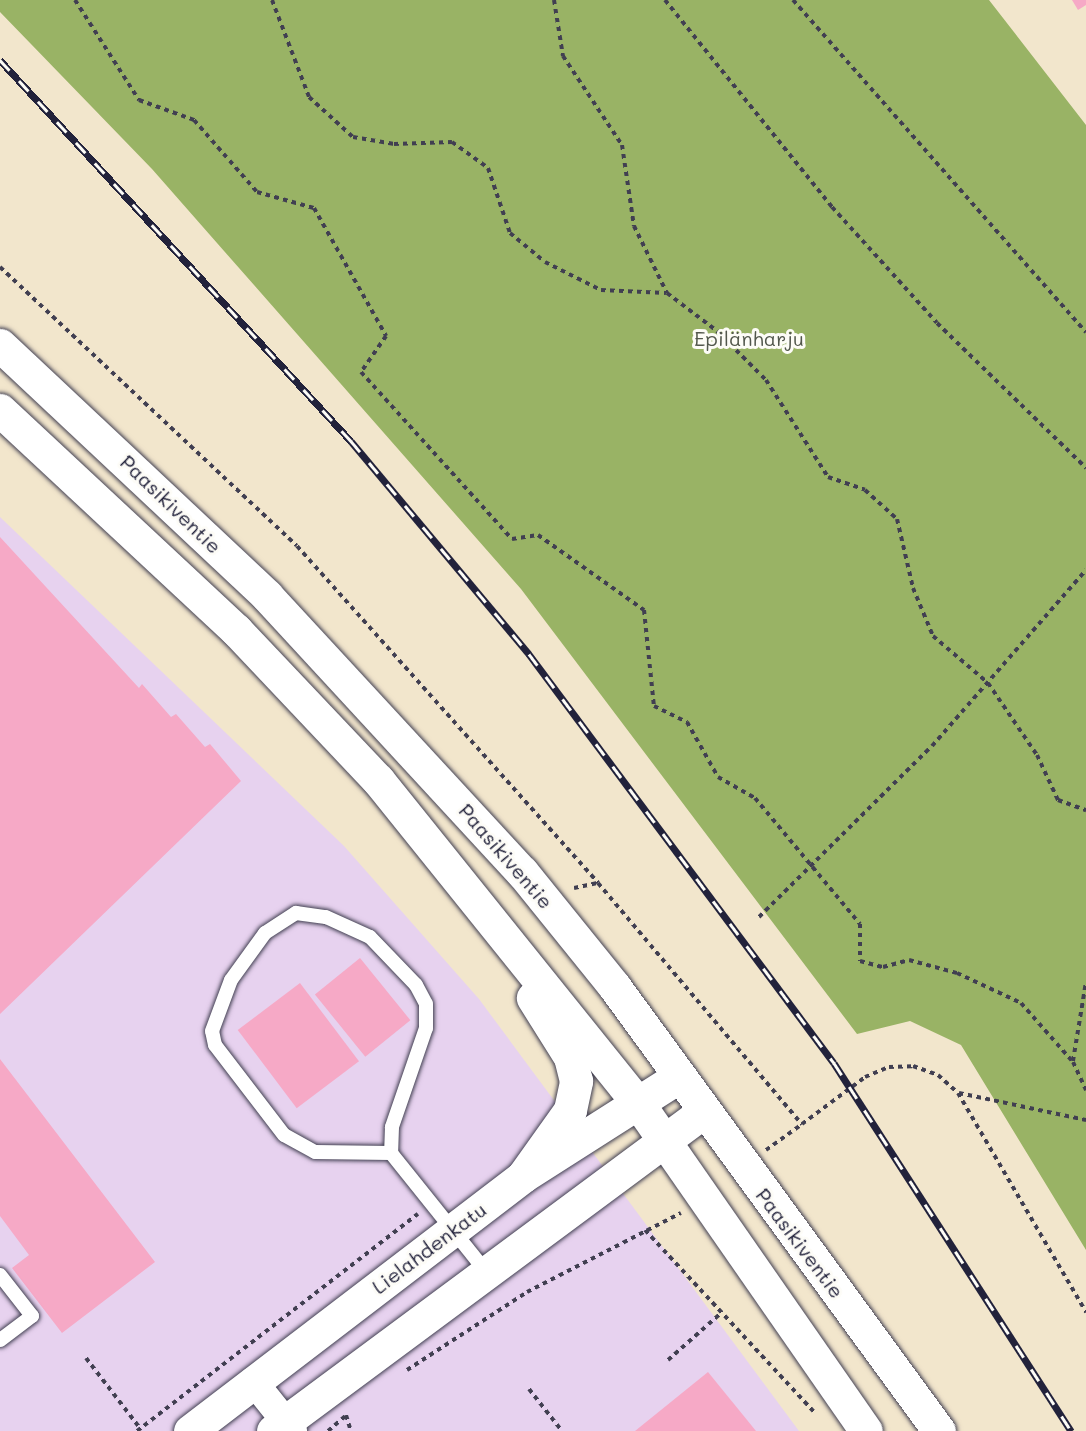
<!DOCTYPE html>
<meta charset="utf-8">
<style>
body{margin:0}
#map{position:relative;width:1086px;height:1431px;overflow:hidden;background:#f2e6cc;font-family:Mali,sans-serif}
div>[style]{position:absolute}
[style*='--x']{left:calc(var(--x)*1px);top:calc(var(--y)*1px);width:calc(var(--w)*1px);rotate:calc(var(--a)*1deg)}
.built>*{inset:0;background:#e7d2ef}
.forest>*{inset:0;background:#99b365}
.building>*{inset:0;background:#f6a9c6;transform-origin:0 0}
.path>*{height:4px;margin-top:-2px;transform-origin:0;background:repeating-linear-gradient(90deg,#413f51 0 4.5px,transparent 0 9px)}
.roads{filter:drop-shadow(0 0 2px #413f51) drop-shadow(0 0 2px #413f51)}
.service>*{height:14px;margin:-7px;padding:0 7px;transform-origin:7px;border-radius:7px;background:#fff}
.minor>*{height:28px;margin:-14px;padding:0 14px;transform-origin:14px;border-radius:14px;background:#fff}
.primary>*{height:33px;margin:-16.5px;padding:0 16.5px;transform-origin:16.5px;border-radius:16.5px;background:#fff}
.trunk>*{height:33px;margin:-16.5px;padding:0 16.5px;transform-origin:16.5px;border-radius:16.5px;background:#fff}
.rail>*{height:7px;margin-top:-3.5px;transform-origin:0;background:repeating-linear-gradient(90deg,#fdfcf7 0 14px,#22223b 0 28px);box-sizing:border-box;border-block:2px solid #22223b}
span{translate:-50% -50%;white-space:nowrap;text-align:center;line-height:1.15;-webkit-text-stroke:6px #fdfcf7;paint-order:stroke}
.park-label{font-size:20px;color:#52574c}
.street-label{font-size:20px;color:#22223b}
</style>
<div id="map">
<div class="built">
<i style="clip-path:polygon(0 517px,344px 846px,479px 999px,799px 1431px,0 1431px)"></i>
</div>
<div class="forest">
<i style="clip-path:polygon(0 0,989px 0,1086px 125px,1086px 1250px,961px 1045px,910px 1021px,857px 1034px,521px 589px,152px 169px,0 12px)"></i>
</div>
<div class="building">
<i style="clip-path:polygon(1072px 0,1086px 0,1086px 5px,1078px 10px)"></i>
<i style="clip-path:polygon(0 537px,139px 688px,142px 684px,171px 717px,176px 714px,205px 747px,210px 744px,241px 781px,0 1014px)"></i>
<i style="left:360px;top:958px;width:80px;height:58px;rotate:51deg"></i>
<i style="left:300px;top:983px;width:98px;height:78px;rotate:53deg"></i>
<i style="clip-path:polygon(0 1059px,155px 1262px,62px 1333px,12px 1268px,29px 1255px,0 1216px)"></i>
<i style="clip-path:polygon(708px 1372px,756px 1431px,635px 1431px)"></i>
</div>
<div class="path">
<i style="--x:75;--y:0;--w:119;--a:57.4"></i>
<i style="--x:139;--y:100;--w:59;--a:20"></i>
<i style="--x:194;--y:120;--w:96;--a:48.8"></i>
<i style="--x:257;--y:192;--w:59;--a:15.7"></i>
<i style="--x:314;--y:208;--w:147;--a:60.6"></i>
<i style="--x:386;--y:336;--w:44;--a:124.8"></i>
<i style="--x:361;--y:372;--w:225;--a:47.9"></i>
<i style="--x:512;--y:539;--w:26;--a:-9"></i>
<i style="--x:538;--y:535;--w:130;--a:35.3"></i>
<i style="--x:644;--y:610;--w:97;--a:84.1"></i>
<i style="--x:654;--y:706;--w:37;--a:26"></i>
<i style="--x:687;--y:722;--w:63;--a:60.6"></i>
<i style="--x:718;--y:777;--w:43;--a:29.6"></i>
<i style="--x:755;--y:798;--w:164;--a:50.2"></i>
<i style="--x:860;--y:924;--w:37;--a:90"></i>
<i style="--x:860;--y:961;--w:24;--a:15"></i>
<i style="--x:883;--y:967;--w:27;--a:-15"></i>
<i style="--x:909;--y:960;--w:50;--a:15.2"></i>
<i style="--x:957;--y:973;--w:71;--a:25.1"></i>
<i style="--x:1021;--y:1003;--w:79;--a:48.6"></i>
<i style="--x:1073;--y:1062;--w:31;--a:65"></i>
<i style="--x:272;--y:0;--w:104;--a:69.1"></i>
<i style="--x:309;--y:97;--w:59;--a:42.3"></i>
<i style="--x:353;--y:137;--w:42;--a:9.7"></i>
<i style="--x:394;--y:144;--w:58;--a:-2"></i>
<i style="--x:452;--y:142;--w:44;--a:35.8"></i>
<i style="--x:488;--y:168;--w:69;--a:71.3"></i>
<i style="--x:510;--y:233;--w:45;--a:39.6"></i>
<i style="--x:545;--y:262;--w:63;--a:26.6"></i>
<i style="--x:601;--y:290;--w:65;--a:2.6"></i>
<i style="--x:554;--y:0;--w:57;--a:80.9"></i>
<i style="--x:563;--y:56;--w:107;--a:56.5"></i>
<i style="--x:622;--y:145;--w:82;--a:81.6"></i>
<i style="--x:634;--y:226;--w:75;--a:63.8"></i>
<i style="--x:667;--y:293;--w:63;--a:37.2"></i>
<i style="--x:717;--y:331;--w:69;--a:45"></i>
<i style="--x:766;--y:380;--w:115;--a:57.4"></i>
<i style="--x:828;--y:477;--w:39;--a:19"></i>
<i style="--x:865;--y:490;--w:43;--a:42.2"></i>
<i style="--x:897;--y:519;--w:71;--a:76.9"></i>
<i style="--x:913;--y:588;--w:52;--a:67.4"></i>
<i style="--x:933;--y:636;--w:72;--a:40.5"></i>
<i style="--x:988;--y:683;--w:87;--a:55.8"></i>
<i style="--x:1037;--y:755;--w:50;--a:65"></i>
<i style="--x:1058;--y:800;--w:30;--a:20"></i>
<i style="--x:665;--y:0;--w:266;--a:51.1"></i>
<i style="--x:832;--y:207;--w:156;--a:47.8"></i>
<i style="--x:937;--y:323;--w:208;--a:44.2"></i>
<i style="--x:793;--y:0;--w:443;--a:48.6"></i>
<i style="--x:0;--y:267;--w:407;--a:43.2"></i>
<i style="--x:297;--y:546;--w:452;--a:48.2"></i>
<i style="--x:598;--y:883;--w:316;--a:49.8"></i>
<i style="--x:802;--y:1124;--w:79;--a:-36.7"></i>
<i style="--x:865;--y:1077;--w:26;--a:-23"></i>
<i style="--x:889;--y:1067;--w:24;--a:-2"></i>
<i style="--x:913;--y:1066;--w:27;--a:20"></i>
<i style="--x:938;--y:1075;--w:27;--a:42"></i>
<i style="--x:958;--y:1093;--w:254;--a:59.7"></i>
<i style="--x:574;--y:888;--w:25;--a:-12"></i>
<i style="--x:759;--y:917;--w:243;--a:-44.7"></i>
<i style="--x:932;--y:746;--w:234;--a:-48.8"></i>
<i style="--x:1073;--y:1061;--w:80;--a:-80.7"></i>
<i style="--x:959;--y:1093;--w:130;--a:12"></i>
<i style="--x:766;--y:1150;--w:44;--a:-35.8"></i>
<i style="--x:645;--y:1230;--w:250;--a:47.1"></i>
<i style="--x:86;--y:1358;--w:88;--a:52.4"></i>
<i style="--x:668;--y:1360;--w:69;--a:-41.5"></i>
<i style="--x:407;--y:1370;--w:143;--a:-33"></i>
<i style="--x:527;--y:1292;--w:173;--a:-27.2"></i>
<i style="--x:529;--y:1389;--w:53;--a:51.8"></i>
<i style="--x:346;--y:1415;--w:17;--a:73"></i>
<i style="--x:137;--y:1431;--w:355;--a:-37.7"></i>
<i style="--x:328;--y:1431;--w:23;--a:-41"></i>
</div>
<div class="roads">
<div class="service">
<i style="--x:391;--y:1153;--w:76;--a:-179.2"></i>
<i style="--x:315;--y:1152;--w:35;--a:-151"></i>
<i style="--x:284;--y:1135;--w:113;--a:-127.5"></i>
<i style="--x:215;--y:1045;--w:14;--a:-102"></i>
<i style="--x:212;--y:1031;--w:54;--a:-69.6"></i>
<i style="--x:231;--y:980;--w:58;--a:-54.1"></i>
<i style="--x:265;--y:933;--w:37;--a:-33"></i>
<i style="--x:296;--y:913;--w:30;--a:8"></i>
<i style="--x:326;--y:917;--w:48;--a:24.4"></i>
<i style="--x:370;--y:937;--w:66;--a:46.2"></i>
<i style="--x:416;--y:985;--w:21;--a:62"></i>
<i style="--x:426;--y:1004;--w:24;--a:90"></i>
<i style="--x:426;--y:1028;--w:105;--a:109"></i>
<i style="--x:392;--y:1127;--w:26;--a:92"></i>
<i style="--x:391;--y:1153;--w:154;--a:51.3"></i>
<i style="--x:0;--y:1275;--w:52;--a:52"></i>
<i style="--x:32;--y:1316;--w:40;--a:143"></i>
</div>
<div class="minor">
<i style="--x:253;--y:1381;--w:64;--a:51.3"></i>
</div>
<div class="primary">
<i style="--x:190;--y:1431;--w:419;--a:-37.4"></i>
<i style="--x:523;--y:1176;--w:183;--a:-32.5"></i>
<i style="--x:273;--y:1431;--w:535;--a:-36.57"></i>
</div>
<div class="trunk">
<i style="--x:0;--y:345;--w:366;--a:43.2"></i>
<i style="--x:267;--y:596;--w:376;--a:47.3"></i>
<i style="--x:522;--y:872;--w:146;--a:51.1"></i>
<i style="--x:614;--y:986;--w:551;--a:53.86"></i>
<i style="--x:0;--y:410;--w:323;--a:43"></i>
<i style="--x:236;--y:630;--w:207;--a:46.6"></i>
<i style="--x:378;--y:780;--w:415;--a:51.2"></i>
<i style="--x:638;--y:1103;--w:399;--a:55.2"></i>
<i style="--x:523;--y:1176;--w:81;--a:-54.5"></i>
<i style="--x:570;--y:1110;--w:30;--a:-78"></i>
<i style="--x:576;--y:1081;--w:25;--a:-104"></i>
<i style="--x:570;--y:1057;--w:70;--a:-122.1"></i>
</div>
</div>
<div class="rail">
<i style="--x:0;--y:60;--w:518;--a:47.35"></i>
<i style="--x:351;--y:441;--w:278;--a:50.1"></i>
<i style="--x:529;--y:654;--w:510;--a:53.29"></i>
<i style="--x:834;--y:1063;--w:438;--a:57.2"></i>
</div>
<div class="park-label">
<span style="left:749px;top:338px">Epilänharju</span>
</div>
<div class="street-label">
<span style="left:171px;top:504px;rotate:44deg">Paasikiventie</span>
<span style="left:506px;top:856px;rotate:49deg">Paasikiventie</span>
<span style="left:800px;top:1243px;rotate:53deg">Paasikiventie</span>
<span style="left:429px;top:1248px;rotate:-37deg">Lielahdenkatu</span>
</div>
</div>
